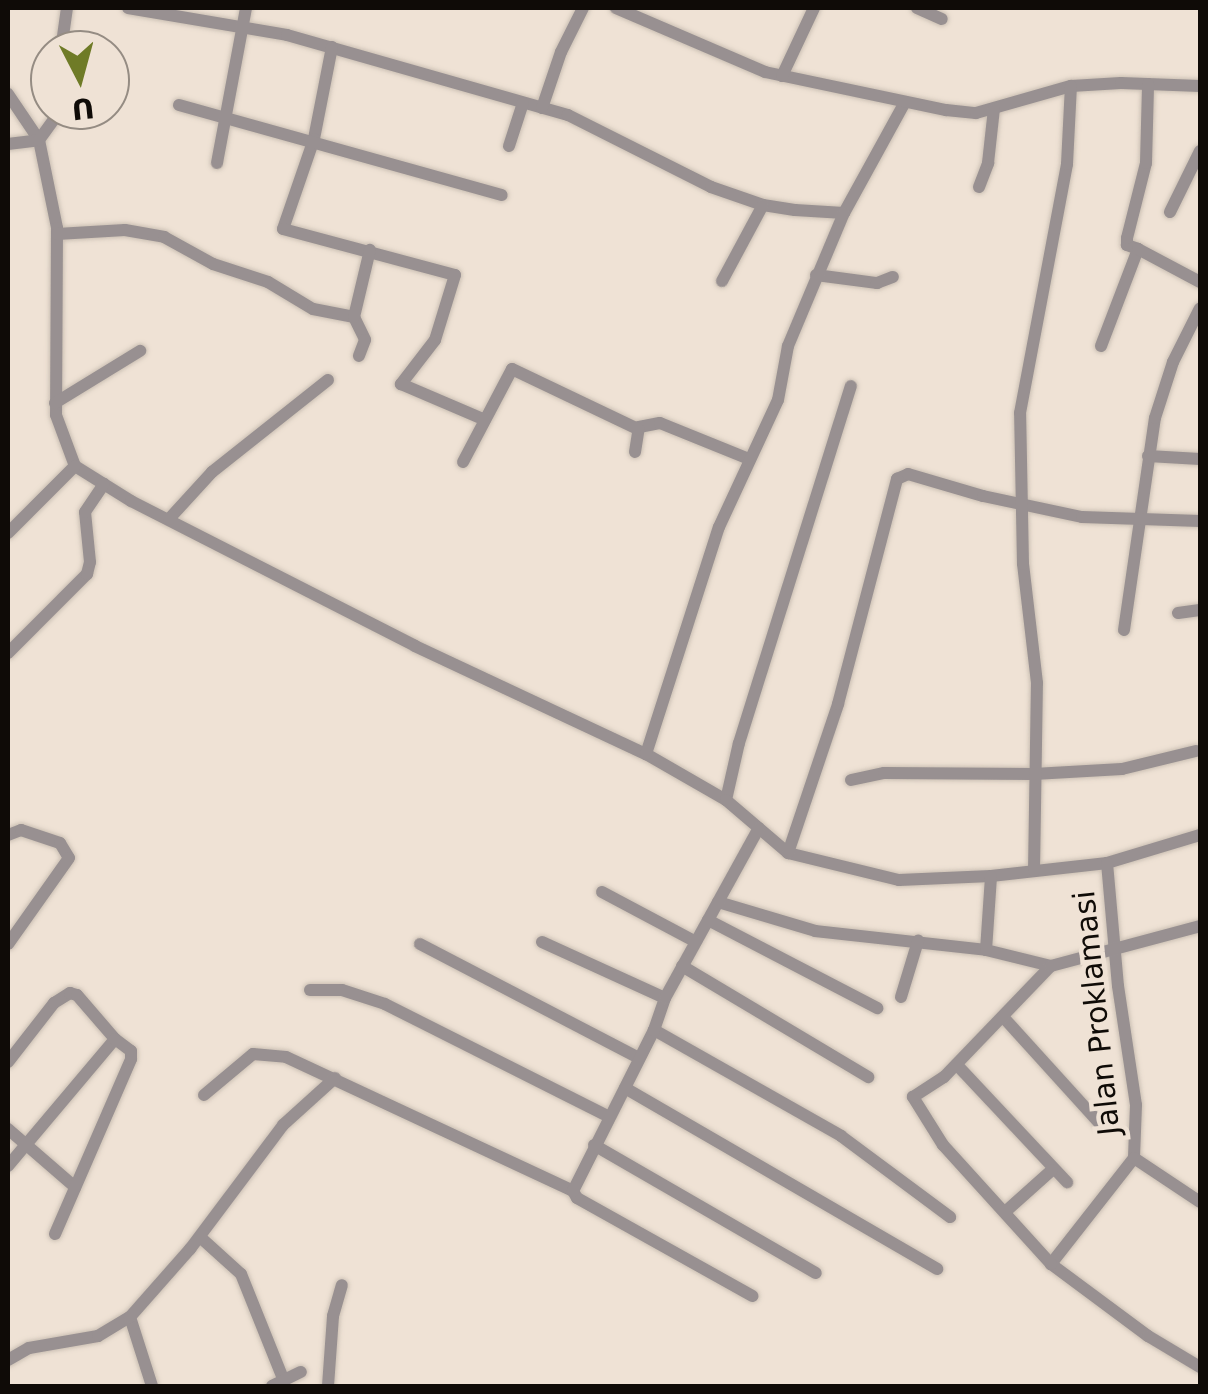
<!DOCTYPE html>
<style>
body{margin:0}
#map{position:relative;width:1208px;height:1394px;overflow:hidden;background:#efe2d5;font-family:"DejaVu Sans",sans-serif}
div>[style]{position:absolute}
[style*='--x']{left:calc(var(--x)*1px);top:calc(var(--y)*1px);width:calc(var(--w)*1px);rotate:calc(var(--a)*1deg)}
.roads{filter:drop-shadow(0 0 2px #cbc0b4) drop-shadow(0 0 2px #cbc0b4)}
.street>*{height:12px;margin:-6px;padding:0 6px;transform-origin:6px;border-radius:6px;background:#989091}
span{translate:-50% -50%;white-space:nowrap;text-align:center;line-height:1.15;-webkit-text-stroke:9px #efe2d5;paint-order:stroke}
.street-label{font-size:30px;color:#0f0b07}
.frame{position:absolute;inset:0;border:10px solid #0f0b07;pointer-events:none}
.north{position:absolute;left:30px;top:30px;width:100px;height:100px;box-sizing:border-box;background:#efe2d5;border:2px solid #958c83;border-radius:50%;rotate:174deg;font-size:28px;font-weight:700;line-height:40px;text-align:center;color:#0f0b07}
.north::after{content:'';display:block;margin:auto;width:35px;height:45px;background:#6f7b27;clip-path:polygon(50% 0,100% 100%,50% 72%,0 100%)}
</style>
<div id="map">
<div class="roads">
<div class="street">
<i style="--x:128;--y:8;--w:161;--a:9.6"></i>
<i style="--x:287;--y:35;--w:292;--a:15.9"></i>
<i style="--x:568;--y:115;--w:160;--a:26.7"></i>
<i style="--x:711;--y:187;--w:55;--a:19.1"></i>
<i style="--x:763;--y:205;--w:32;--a:9"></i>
<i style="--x:795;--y:210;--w:49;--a:3.5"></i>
<i style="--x:844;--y:213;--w:124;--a:-61.2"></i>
<i style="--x:616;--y:8;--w:162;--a:23.2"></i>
<i style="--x:765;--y:72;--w:185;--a:11.9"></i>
<i style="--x:946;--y:110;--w:30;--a:6"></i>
<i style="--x:976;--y:113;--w:99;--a:-15.9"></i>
<i style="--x:1071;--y:86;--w:50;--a:-3.4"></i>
<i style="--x:1121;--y:83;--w:79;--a:2.2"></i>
<i style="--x:917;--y:8;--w:27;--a:24"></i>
<i style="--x:332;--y:47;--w:94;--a:101.1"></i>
<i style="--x:314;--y:139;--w:95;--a:109"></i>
<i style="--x:283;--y:229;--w:178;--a:15"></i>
<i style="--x:455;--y:275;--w:68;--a:107.1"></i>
<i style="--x:435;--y:340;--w:56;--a:127.7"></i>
<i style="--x:401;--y:384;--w:91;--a:23.2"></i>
<i style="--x:61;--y:50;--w:42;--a:-81.9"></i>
<i style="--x:782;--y:76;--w:75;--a:-64.8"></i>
<i style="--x:8;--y:94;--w:55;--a:56"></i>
<i style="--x:39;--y:140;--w:90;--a:78.4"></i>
<i style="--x:57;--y:228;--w:187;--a:90.3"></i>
<i style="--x:56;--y:415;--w:54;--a:69.6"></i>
<i style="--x:75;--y:466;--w:66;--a:32"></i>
<i style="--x:131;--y:501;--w:319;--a:27"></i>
<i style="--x:415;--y:646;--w:255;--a:25.1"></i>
<i style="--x:646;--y:754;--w:92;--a:29.9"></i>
<i style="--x:726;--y:800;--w:58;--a:-77.2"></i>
<i style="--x:739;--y:743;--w:374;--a:-72.6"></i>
<i style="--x:179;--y:105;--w:335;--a:15.6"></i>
<i style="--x:542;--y:108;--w:59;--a:-71.3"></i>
<i style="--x:561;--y:52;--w:49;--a:-63.4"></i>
<i style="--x:8;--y:144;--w:31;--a:-7"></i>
<i style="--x:39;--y:140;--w:37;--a:-54"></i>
<i style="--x:509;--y:146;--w:45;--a:-72"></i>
<i style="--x:217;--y:163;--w:158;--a:-79.4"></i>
<i style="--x:979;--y:187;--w:26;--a:-69"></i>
<i style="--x:988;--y:163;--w:54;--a:-83.7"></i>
<i style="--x:1170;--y:212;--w:68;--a:-63.8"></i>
<i style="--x:57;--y:234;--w:68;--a:-3.4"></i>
<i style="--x:125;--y:230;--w:40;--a:10"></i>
<i style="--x:164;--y:237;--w:56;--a:28.9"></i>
<i style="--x:213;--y:264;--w:58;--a:18.1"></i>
<i style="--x:268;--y:282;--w:52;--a:31"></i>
<i style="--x:313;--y:309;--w:42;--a:11"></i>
<i style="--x:354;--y:317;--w:25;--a:64"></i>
<i style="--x:365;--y:340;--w:17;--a:111"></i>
<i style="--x:1138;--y:249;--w:12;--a:-160"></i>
<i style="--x:1127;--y:245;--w:7;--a:-90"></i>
<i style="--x:1127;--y:238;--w:77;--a:-75.8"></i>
<i style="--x:1146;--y:163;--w:79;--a:-88.5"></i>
<i style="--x:816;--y:275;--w:62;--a:7.5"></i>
<i style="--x:877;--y:283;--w:17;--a:-21"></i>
<i style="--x:722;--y:281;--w:86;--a:-61.7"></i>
<i style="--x:354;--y:317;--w:69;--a:-76.6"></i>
<i style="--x:1101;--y:346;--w:104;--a:-69.1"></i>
<i style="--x:1138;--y:249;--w:70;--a:28"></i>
<i style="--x:55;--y:403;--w:100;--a:-31.5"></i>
<i style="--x:635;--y:452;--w:25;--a:-81"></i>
<i style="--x:639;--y:427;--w:21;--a:-11"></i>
<i style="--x:660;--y:423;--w:96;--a:22"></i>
<i style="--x:1148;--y:456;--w:52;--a:3.3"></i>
<i style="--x:463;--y:462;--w:105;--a:-62.2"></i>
<i style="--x:512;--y:369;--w:140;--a:25.5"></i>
<i style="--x:169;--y:519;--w:64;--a:-47.5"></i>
<i style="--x:212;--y:472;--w:148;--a:-38.4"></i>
<i style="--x:8;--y:533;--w:95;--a:-45"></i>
<i style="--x:1178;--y:613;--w:22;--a:-8"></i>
<i style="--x:1124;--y:630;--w:214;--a:-81.7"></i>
<i style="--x:1155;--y:418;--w:59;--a:-72.2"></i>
<i style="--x:1173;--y:362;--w:60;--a:-63.4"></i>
<i style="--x:8;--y:653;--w:112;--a:-45"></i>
<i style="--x:87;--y:574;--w:12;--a:-76"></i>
<i style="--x:90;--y:562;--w:50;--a:-95.7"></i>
<i style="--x:85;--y:512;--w:34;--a:-56"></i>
<i style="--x:646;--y:754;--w:238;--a:-72.2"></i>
<i style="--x:719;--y:527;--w:140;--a:-65.1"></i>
<i style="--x:778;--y:400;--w:55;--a:-79.5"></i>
<i style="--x:788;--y:346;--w:144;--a:-67.2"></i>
<i style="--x:851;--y:780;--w:34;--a:-12"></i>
<i style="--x:884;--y:773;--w:150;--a:0.4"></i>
<i style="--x:1034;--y:774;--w:88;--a:-3.3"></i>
<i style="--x:1122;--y:769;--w:76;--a:-13.7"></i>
<i style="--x:726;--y:800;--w:82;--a:40.5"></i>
<i style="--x:788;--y:853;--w:114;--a:13.7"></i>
<i style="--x:899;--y:880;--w:92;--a:-2.5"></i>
<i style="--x:991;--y:876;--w:117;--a:-6.4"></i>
<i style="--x:1107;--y:863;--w:97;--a:-16.8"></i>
<i style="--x:8;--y:835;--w:14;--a:-21"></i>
<i style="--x:21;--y:830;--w:41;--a:18.4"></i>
<i style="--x:60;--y:843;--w:17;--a:59"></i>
<i style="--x:69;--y:858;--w:105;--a:125.3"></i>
<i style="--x:788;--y:853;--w:157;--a:-71.4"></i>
<i style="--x:838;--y:704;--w:233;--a:-75.3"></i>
<i style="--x:897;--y:479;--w:12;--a:-24"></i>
<i style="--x:908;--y:474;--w:78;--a:16.3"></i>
<i style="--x:983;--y:496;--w:101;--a:12"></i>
<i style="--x:1082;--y:517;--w:118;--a:1.9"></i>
<i style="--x:1107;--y:863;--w:123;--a:84.9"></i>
<i style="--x:1118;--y:986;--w:120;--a:81.4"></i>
<i style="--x:1136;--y:1105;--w:53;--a:92.2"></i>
<i style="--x:1034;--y:871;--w:188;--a:-89.1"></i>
<i style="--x:1037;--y:683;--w:120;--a:-96.7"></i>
<i style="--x:1023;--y:564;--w:151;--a:-91.1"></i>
<i style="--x:1020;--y:413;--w:253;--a:-79.3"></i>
<i style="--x:1067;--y:164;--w:78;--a:-87.1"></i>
<i style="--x:602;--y:892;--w:106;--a:28"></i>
<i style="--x:718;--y:902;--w:101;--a:16.6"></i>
<i style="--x:815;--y:931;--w:172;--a:6.3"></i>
<i style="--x:986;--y:950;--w:67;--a:13.8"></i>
<i style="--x:708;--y:920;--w:191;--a:27.5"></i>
<i style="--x:542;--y:942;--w:135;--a:24.5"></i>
<i style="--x:420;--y:944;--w:247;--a:27.5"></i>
<i style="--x:986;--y:950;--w:74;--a:-86.1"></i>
<i style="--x:682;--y:966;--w:217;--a:30.8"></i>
<i style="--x:310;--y:990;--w:32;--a:0"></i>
<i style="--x:342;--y:990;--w:45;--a:18"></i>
<i style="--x:385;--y:1004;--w:250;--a:26.7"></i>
<i style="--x:901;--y:997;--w:59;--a:-73.1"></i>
<i style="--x:1004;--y:1018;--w:147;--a:47.8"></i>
<i style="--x:654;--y:1030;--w:215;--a:29.5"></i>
<i style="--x:841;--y:1136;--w:136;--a:36.6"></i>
<i style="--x:8;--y:1062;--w:75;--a:-52.1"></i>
<i style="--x:54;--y:1003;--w:19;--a:-32"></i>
<i style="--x:70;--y:993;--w:7;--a:16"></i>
<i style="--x:77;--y:995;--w:58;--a:49.2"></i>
<i style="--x:115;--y:1039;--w:166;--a:130.1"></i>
<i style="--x:957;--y:1065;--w:161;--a:46.8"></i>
<i style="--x:625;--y:1088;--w:361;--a:30.1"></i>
<i style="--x:204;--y:1095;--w:64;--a:-39.9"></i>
<i style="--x:253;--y:1054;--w:33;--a:5"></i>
<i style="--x:286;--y:1057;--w:317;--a:25"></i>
<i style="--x:573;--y:1191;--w:8;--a:60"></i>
<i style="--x:577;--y:1198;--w:201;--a:29.2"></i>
<i style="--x:8;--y:1129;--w:89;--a:40.9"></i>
<i style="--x:594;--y:1145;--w:256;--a:30"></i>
<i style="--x:1134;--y:1158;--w:135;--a:128.1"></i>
<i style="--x:1051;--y:1264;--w:121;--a:36.6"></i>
<i style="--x:1148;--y:1336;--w:61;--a:30.8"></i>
<i style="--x:1134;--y:1158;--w:79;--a:33.7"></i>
<i style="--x:573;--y:1191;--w:180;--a:-63.3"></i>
<i style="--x:654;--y:1030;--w:34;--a:-71"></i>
<i style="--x:665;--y:998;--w:194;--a:-61.1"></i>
<i style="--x:1005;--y:1212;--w:63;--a:-41.8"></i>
<i style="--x:55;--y:1234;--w:191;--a:-66.5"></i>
<i style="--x:131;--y:1059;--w:8;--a:-90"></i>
<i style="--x:131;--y:1051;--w:20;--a:-143"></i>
<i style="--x:200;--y:1237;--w:55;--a:42.1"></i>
<i style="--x:241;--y:1274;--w:115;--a:68.1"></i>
<i style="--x:1051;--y:1264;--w:161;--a:-132.2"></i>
<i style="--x:943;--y:1145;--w:57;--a:-122"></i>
<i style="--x:913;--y:1097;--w:37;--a:-33"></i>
<i style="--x:944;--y:1077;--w:154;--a:-46.1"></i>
<i style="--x:1051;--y:966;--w:154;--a:-15"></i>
<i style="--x:130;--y:1317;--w:72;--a:72.3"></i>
<i style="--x:8;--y:1360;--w:24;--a:-30"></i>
<i style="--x:29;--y:1348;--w:70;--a:-9.9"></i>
<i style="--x:98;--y:1336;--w:37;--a:-31"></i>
<i style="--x:130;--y:1317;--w:91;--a:-48.6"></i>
<i style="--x:190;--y:1249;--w:155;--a:-53.1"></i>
<i style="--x:283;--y:1125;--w:70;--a:-42.1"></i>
<i style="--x:272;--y:1386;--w:32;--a:-26"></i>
<i style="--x:328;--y:1386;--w:70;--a:-85.9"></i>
<i style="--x:333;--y:1316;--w:32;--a:-74"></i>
</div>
</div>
<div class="street-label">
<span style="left:1097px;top:1013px;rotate:-96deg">Jalan Proklamasi</span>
</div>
<div class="frame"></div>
<div class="north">U</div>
</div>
